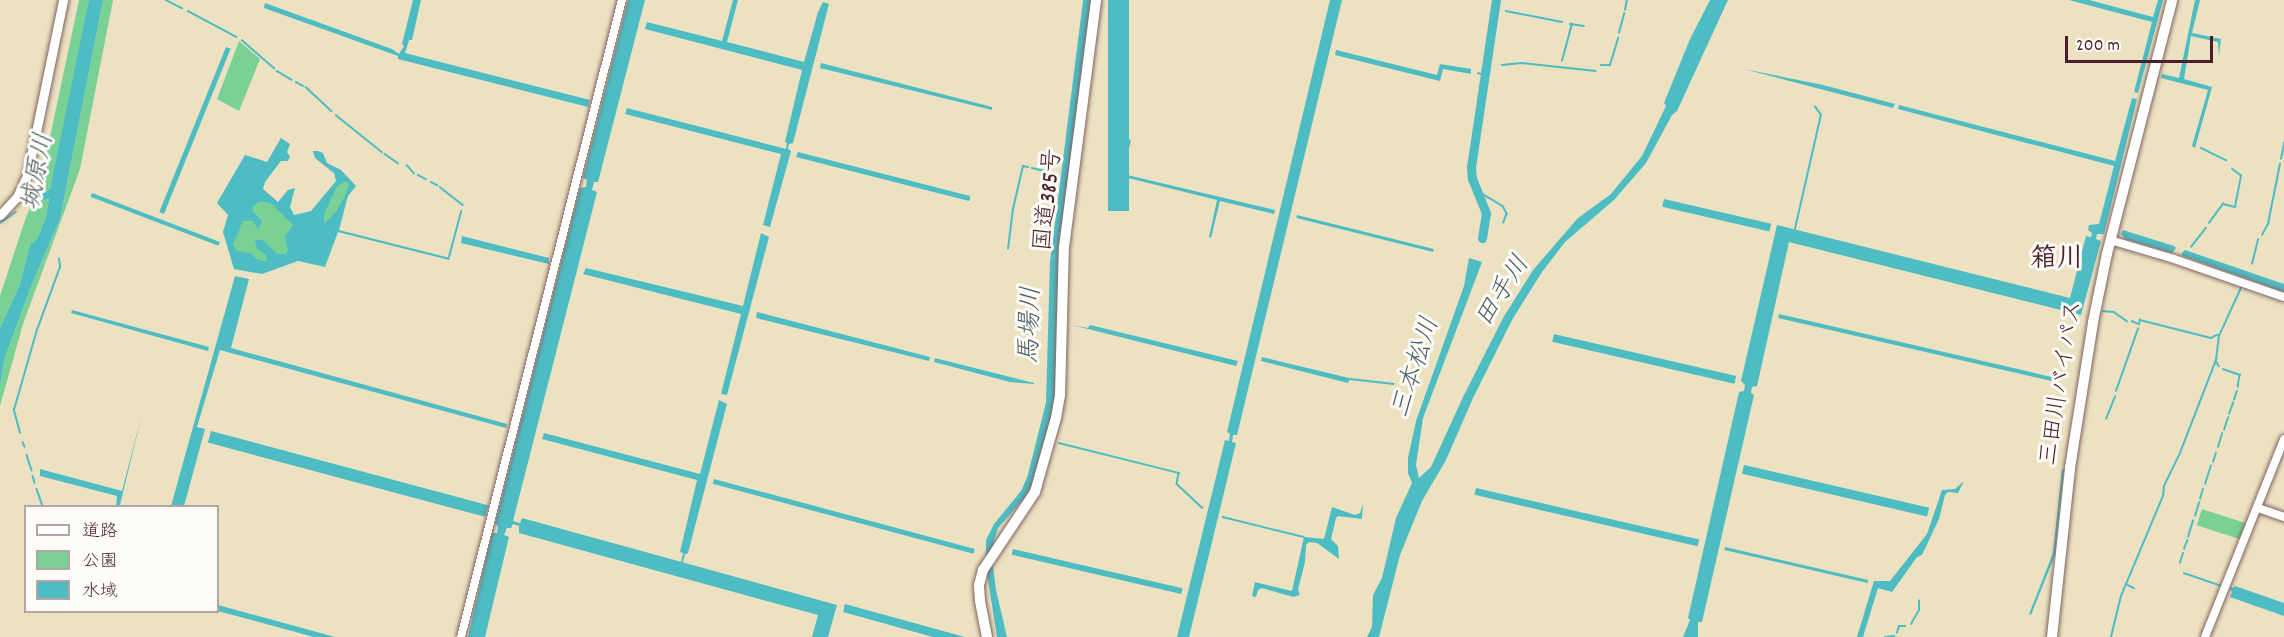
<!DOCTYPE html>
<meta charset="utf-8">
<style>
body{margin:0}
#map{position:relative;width:2284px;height:637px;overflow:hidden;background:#ece2c2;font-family:Dekko,"Klee One",sans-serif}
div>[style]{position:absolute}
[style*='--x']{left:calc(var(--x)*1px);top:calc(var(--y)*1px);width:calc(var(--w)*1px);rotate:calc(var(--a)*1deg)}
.green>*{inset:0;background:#79d196;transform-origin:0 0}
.water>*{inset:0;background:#4dbcc3;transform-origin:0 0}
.stream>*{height:1.5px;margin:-0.75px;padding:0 0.75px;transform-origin:0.75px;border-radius:0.75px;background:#4dbcc3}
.river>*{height:9px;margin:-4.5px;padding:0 4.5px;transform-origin:4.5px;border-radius:4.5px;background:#4dbcc3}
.roads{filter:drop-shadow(0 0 2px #836360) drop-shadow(0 0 2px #836360)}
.secondary>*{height:8px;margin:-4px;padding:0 4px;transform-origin:4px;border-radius:4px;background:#fff}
.primary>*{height:9px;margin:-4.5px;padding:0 4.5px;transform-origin:4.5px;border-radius:4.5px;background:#fff}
.highway>*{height:10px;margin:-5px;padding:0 5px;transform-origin:5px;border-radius:5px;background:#fff}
span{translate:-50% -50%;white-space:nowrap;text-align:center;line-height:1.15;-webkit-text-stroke:6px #fdfcf7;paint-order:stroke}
.street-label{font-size:24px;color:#4a1f2b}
.water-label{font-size:26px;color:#4b5e68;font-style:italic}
.quarter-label{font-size:27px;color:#4a1f2b;font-weight:700}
.legend{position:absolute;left:24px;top:505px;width:195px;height:108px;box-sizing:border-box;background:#fdfcf7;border:2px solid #b5a4a5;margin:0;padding:8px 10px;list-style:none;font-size:18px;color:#4a1f2b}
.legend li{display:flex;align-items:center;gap:12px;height:30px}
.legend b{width:30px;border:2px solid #b5a4a5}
.scale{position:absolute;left:2065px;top:36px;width:148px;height:27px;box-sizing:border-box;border:3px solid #4a1f2b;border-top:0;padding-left:8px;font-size:18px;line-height:21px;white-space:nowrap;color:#4a1f2b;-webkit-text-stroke:4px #fdfcf7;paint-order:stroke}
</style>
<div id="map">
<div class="green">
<i style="clip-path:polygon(79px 0,89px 0,88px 14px,50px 189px,33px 200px,42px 175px)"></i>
<i style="clip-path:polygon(103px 0,113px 0,80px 169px,23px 324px,0 406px,0 386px,5px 357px,32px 284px,60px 219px)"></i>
<i style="clip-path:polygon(239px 41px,260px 59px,239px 111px,217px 99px)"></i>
<i style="clip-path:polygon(247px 160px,272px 166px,258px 191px,296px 221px,314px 221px,341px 174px,352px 184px,323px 260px,301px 253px,263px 268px,239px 264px,230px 245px,235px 214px,221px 202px)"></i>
<i style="clip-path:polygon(45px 197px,49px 198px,46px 217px,37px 239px,30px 245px,20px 284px,0 328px,0 296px,25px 220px,30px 208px)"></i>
<i style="left:2202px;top:509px;width:47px;height:17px;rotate:18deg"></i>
</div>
<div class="water">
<i style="clip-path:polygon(89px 0,103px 0,60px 219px,32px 284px,5px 357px,0 386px,0 328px,20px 284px,30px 245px,37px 239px,46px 217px,49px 198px,39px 201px,37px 198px,50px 189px)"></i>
<i style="clip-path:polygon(413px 0,421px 0,412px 40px,409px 40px,405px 53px,590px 100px,588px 107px,398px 59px,398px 56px,264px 8px,265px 3px,392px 49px,399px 54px,404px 46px,402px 44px)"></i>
<i style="clip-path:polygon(628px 0,645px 0,598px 182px,594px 182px,592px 190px,597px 192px,513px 521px,520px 523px,522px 518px,837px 605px,828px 637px,812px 637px,818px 615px,519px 533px,519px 526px,513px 524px,511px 528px,507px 528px,504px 535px,509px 537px,485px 637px,468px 637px,492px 533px,497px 533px,498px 526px,495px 524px,580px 188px,586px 187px,587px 180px,583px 178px)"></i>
<i style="clip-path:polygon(733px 0,738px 0,727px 42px,804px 62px,818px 12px,823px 2px,829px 4px,793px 143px,789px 144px,788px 149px,791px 151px,770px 227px,763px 225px,781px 154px,625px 114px,627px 108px,786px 149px,787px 143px,785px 142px,802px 70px,645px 29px,647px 22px,722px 41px)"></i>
<i style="left:1108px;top:0;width:21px;height:211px"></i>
<i style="clip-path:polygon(1330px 0,1342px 0,1237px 435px,1233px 435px,1232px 442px,1236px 443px,1189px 637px,1177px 637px,1225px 440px,1229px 441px,1230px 434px,1227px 432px)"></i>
<i style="clip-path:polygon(1710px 0,1728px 0,1677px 111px,1672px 115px,1646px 163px,1614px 200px,1565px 242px,1542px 272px,1512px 320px,1473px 398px,1446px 460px,1422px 501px,1400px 555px,1379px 637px,1367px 637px,1372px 627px,1373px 595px,1382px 578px,1396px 518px,1412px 483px,1408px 473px,1408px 458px,1416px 421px,1464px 286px,1469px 258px,1482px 262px,1423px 418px,1416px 465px,1419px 478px,1431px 467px,1463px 397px,1503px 318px,1533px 270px,1578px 218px,1611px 194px,1642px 156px,1666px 106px,1664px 103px,1690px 39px)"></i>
<i style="clip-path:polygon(2069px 0,2089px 0,2153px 17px,2158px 0,2163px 0,2138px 93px,2134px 92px,2152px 22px)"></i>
<i style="clip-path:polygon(2195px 0,2200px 0,2192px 33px,2221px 39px,2219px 56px,2218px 42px,2191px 36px,2184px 79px,2212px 87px,2195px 148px,2192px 146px,2208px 90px,2161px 78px,2162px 74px,2179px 78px)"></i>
<i style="left:226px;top:47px;width:5px;height:178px;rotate:22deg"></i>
<i style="clip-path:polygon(1336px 50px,1437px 75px,1440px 64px,1471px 69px,1471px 74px,1443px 69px,1440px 81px,1335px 55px)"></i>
<i style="clip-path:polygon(821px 63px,992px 107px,992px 110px,820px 68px)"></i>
<i style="clip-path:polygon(1744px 69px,1823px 85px,1895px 104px,1893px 108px)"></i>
<i style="clip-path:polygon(2132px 98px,2137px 99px,2104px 234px,2097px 234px,2096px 239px,2101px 241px,2081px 315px,1789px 242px,1757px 386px,1752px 387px,1751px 393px,1754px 395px,1702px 622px,1698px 622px,1698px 637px,1683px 637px,1690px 620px,1688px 618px,1739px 392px,1744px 391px,1745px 385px,1741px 381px,1777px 225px,2070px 298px,2086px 236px,2091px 237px,2092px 233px,2088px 230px,2089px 225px,2099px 224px,2114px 166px,1898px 109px,1899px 105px,2115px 161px)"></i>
<i style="clip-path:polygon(1118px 137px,1131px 140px,1123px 174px,1275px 210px,1274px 214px,1220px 201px,1211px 238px,1209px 237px,1217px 200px,1120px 176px,1128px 141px)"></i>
<i style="clip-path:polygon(evenodd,281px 138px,290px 144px,287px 152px,290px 157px,288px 161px,281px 161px,265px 182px,263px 189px,278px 202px,288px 190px,295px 188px,290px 207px,294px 215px,311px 211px,336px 181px,334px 173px,315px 158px,313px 151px,318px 151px,323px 153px,327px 163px,341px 170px,356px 186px,348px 196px,339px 230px,450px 258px,449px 260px,338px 232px,325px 267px,298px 261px,262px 274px,234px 269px,223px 232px,228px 215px,217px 203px,245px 155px,267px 162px,281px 138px,346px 181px,349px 184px,345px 196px,336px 212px,324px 224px,324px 214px,337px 186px,346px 181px,281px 138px,261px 201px,272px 204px,293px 225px,285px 237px,288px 250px,286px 254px,277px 254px,263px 240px,255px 240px,257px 249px,266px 255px,267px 262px,256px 259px,251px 253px,236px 251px,233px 244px,243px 221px,253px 221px,258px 229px,262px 221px,253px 212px,253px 206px,261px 201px)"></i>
<i style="clip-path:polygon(798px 152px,970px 196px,970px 199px,969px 201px,796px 157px)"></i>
<i style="left:92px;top:193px;width:137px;height:4px;rotate:21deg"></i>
<i style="left:1664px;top:199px;width:110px;height:8px;rotate:13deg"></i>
<i style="left:1297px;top:215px;width:141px;height:3px;rotate:14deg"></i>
<i style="clip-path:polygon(2123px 230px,2174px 246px,2176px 248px,2172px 253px,2125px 239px,2121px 234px)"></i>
<i style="clip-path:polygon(761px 233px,769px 237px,727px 395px,721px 394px,741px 314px,583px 274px,586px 268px,743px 306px)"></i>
<i style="clip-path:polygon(462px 236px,549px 258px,549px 264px,461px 243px)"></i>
<i style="clip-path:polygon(2185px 250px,2284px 284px,2284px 292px,2183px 256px,2181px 254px)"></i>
<i style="clip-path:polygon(235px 276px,249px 279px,231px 348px,507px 424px,506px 428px,220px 350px,197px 427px,205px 429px,184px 506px,171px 506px)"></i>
<i style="clip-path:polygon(72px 310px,209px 347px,208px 351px,71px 313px)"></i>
<i style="clip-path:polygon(757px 312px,930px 357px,929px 361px,756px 318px)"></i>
<i style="left:1779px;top:314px;width:281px;height:4px;rotate:13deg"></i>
<i style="clip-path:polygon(1072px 325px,1088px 328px,1090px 325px,1238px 361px,1236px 366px)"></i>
<i style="left:1554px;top:334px;width:187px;height:8px;rotate:13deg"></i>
<i style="clip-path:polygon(1262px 357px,1349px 378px,1350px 379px,1348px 383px,1261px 361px)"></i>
<i style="clip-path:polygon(935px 358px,1034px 383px,1034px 384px,1010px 382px,934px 362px)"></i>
<i style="clip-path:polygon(719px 400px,727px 404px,688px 553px,686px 554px,680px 552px,697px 480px,542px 439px,544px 433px,700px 474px)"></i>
<i style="clip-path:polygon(142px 414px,120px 505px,123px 506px,116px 506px,117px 496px,40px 476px,40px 469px,122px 491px)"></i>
<i style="left:211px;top:431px;width:287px;height:12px;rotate:15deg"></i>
<i style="left:1744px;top:465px;width:190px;height:9px;rotate:13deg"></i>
<i style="clip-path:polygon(2062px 469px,2064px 470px,2055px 555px,2031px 615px,2029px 614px,2053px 553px)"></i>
<i style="clip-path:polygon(1030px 471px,1036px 474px,1027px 495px,998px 528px,991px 551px,996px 590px,1007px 637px,997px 637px,986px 567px,986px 540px,994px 524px,1021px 491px)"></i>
<i style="left:714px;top:479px;width:270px;height:5px;rotate:15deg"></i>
<i style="clip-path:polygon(1964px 481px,1958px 493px,1948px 492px,1945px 495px,1939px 519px,1922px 555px,1917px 557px,1892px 592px,1878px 588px,1863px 637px,1857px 637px,1874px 581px,1890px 581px,1927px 534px,1942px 490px,1955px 489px)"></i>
<i style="left:1476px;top:488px;width:229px;height:7px;rotate:13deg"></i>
<i style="clip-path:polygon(1363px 504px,1362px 519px,1338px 516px,1336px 518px,1331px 539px,1338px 546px,1339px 559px,1317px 543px,1309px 542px,1306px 545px,1305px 562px,1298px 589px,1300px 595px,1293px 597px,1262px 588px,1258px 590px,1256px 597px,1252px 596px,1255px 582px,1292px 591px,1304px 537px,1324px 539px,1332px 507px,1355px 515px,1360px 513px)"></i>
<i style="left:1725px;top:547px;width:147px;height:3px;rotate:13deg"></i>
<i style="left:1013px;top:549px;width:174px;height:6px;rotate:13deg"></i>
<i style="clip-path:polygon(2235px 586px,2284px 603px,2284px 616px,2230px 597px,2232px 592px,2229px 587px,2233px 588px)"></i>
<i style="clip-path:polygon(845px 604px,965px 637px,933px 637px,843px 612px)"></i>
<i style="clip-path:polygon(218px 605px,335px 637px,314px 637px,218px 611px)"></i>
</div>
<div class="stream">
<i style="--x:166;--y:0;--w:18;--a:27"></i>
<i style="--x:1495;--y:10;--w:3;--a:0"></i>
<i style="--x:1625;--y:10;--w:10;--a:-79"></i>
<i style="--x:188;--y:11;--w:55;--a:28"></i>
<i style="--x:1506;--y:11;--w:57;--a:11.1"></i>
<i style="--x:1570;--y:24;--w:14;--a:8"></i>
<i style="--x:1619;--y:33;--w:20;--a:-75"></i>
<i style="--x:242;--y:40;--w:43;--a:41.2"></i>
<i style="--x:1562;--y:61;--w:38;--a:-75"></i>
<i style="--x:1486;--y:65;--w:4;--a:0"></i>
<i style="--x:1502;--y:65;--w:19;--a:-6"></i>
<i style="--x:1521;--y:63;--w:75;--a:6.1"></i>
<i style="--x:1601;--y:65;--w:9;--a:0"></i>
<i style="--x:1610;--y:65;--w:28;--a:-73"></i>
<i style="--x:277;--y:71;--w:17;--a:31"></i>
<i style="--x:1478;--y:73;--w:7;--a:16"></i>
<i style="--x:296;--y:82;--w:8;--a:30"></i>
<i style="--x:306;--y:87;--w:35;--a:43"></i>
<i style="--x:336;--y:115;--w:59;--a:38.8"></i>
<i style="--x:2201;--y:148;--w:28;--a:26"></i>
<i style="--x:385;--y:154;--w:16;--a:35"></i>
<i style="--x:2281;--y:159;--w:16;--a:-79"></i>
<i style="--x:407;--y:165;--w:11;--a:49"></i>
<i style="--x:1032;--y:168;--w:22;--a:13"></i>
<i style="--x:418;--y:175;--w:9;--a:27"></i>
<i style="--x:431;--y:182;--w:7;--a:27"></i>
<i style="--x:440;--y:187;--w:29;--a:38"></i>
<i style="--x:1476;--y:190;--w:31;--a:31"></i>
<i style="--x:1503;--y:206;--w:9;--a:63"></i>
<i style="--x:1507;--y:214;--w:9;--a:111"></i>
<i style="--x:30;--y:204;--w:9;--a:-27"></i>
<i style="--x:0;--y:223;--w:19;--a:-35"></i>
<i style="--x:2209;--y:223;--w:24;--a:-54"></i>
<i style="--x:2223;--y:204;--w:12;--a:14"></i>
<i style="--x:2235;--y:207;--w:32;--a:-79"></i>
<i style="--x:2241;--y:176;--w:11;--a:-142"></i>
<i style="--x:1795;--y:229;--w:117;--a:-77.2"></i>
<i style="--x:1821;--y:115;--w:10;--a:-127"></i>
<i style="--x:2262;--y:235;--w:13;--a:-61"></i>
<i style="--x:2268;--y:224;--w:61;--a:-78.7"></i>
<i style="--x:2191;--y:247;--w:24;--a:-52"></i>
<i style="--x:1008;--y:249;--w:40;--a:-82.9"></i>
<i style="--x:1013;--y:209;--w:44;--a:-76.9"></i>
<i style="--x:1023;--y:166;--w:5;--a:11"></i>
<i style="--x:449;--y:257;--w:47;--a:-75.1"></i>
<i style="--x:2252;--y:264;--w:25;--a:-76"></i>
<i style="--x:2103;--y:311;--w:11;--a:5"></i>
<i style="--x:2114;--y:312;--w:16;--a:35"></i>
<i style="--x:2132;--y:321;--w:8;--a:23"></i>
<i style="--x:2139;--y:324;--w:4;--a:-76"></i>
<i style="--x:2140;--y:320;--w:73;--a:14.2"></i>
<i style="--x:2211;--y:338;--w:7;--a:-27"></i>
<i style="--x:2216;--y:361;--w:6;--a:59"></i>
<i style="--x:2223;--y:369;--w:18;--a:19"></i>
<i style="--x:2240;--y:375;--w:12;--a:99"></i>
<i style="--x:1350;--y:379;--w:44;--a:6.5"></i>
<i style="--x:2116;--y:391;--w:66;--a:-70.5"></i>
<i style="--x:2234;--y:400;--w:9;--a:-72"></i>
<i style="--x:2229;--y:414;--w:12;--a:-70"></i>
<i style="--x:2106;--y:419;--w:24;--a:-68"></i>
<i style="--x:2224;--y:430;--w:13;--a:-72"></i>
<i style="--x:20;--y:433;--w:24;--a:-105"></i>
<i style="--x:14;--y:410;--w:83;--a:-74"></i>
<i style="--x:37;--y:330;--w:67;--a:-69.9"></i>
<i style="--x:60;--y:267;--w:8;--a:-97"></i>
<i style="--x:23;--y:442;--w:5;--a:68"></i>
<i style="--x:1059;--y:443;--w:124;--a:14"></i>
<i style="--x:1179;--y:473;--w:11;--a:100"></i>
<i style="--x:1177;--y:484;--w:35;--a:43"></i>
<i style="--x:2218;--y:447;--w:14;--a:-73"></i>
<i style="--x:27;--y:455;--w:16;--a:72"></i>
<i style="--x:2213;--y:462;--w:9;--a:-72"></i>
<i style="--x:33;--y:476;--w:7;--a:74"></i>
<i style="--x:2205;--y:484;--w:19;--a:-72"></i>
<i style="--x:37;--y:489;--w:18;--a:71"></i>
<i style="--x:2200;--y:499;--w:10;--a:-73"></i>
<i style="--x:2195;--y:516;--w:14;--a:-73"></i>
<i style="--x:1223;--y:517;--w:83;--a:13.9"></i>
<i style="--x:2188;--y:537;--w:17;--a:-73"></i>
<i style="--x:2184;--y:549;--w:9;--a:-69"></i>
<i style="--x:682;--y:562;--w:8;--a:-76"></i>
<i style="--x:2180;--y:563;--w:10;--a:-73"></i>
<i style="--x:2184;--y:573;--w:40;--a:18.9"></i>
<i style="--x:2126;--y:584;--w:9;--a:27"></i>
<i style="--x:1911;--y:624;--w:16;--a:-60"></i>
<i style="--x:1919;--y:610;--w:9;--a:-90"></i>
<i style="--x:1897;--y:633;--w:7;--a:-74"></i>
<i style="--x:1899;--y:626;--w:6;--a:0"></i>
<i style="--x:1885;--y:637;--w:9;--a:-6"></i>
<i style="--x:2111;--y:637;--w:42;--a:-76.3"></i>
<i style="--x:2121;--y:596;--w:108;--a:-67.2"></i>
<i style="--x:2163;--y:496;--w:10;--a:-84"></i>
<i style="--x:2164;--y:486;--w:37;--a:-64"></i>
<i style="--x:2180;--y:453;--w:100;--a:-68.8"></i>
<i style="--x:2216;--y:360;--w:24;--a:-83"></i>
<i style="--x:2219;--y:336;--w:53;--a:-65.4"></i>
</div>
<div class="river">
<i style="--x:1482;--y:238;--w:25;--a:-81"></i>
<i style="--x:1486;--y:213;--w:37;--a:-112"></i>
<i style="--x:1472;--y:179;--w:12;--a:-95"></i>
<i style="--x:1471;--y:167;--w:169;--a:-81.5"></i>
<i style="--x:1030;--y:482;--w:81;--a:-75.8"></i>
<i style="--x:1050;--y:403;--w:141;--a:-88.4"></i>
<i style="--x:1054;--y:262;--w:264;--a:-82.8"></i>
</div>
<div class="roads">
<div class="secondary">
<i style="--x:2110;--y:240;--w:67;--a:16.5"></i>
<i style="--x:2174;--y:259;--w:116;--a:19.1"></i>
<i style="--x:2258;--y:508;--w:28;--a:19"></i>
<i style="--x:461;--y:637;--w:657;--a:-75.82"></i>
<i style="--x:2205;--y:637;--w:213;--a:-68.2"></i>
</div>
<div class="primary">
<i style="--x:0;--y:215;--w:25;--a:-47"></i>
<i style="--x:17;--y:197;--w:23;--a:-65"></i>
<i style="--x:27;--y:176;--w:180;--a:-78.4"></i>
</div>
<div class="highway">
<i style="--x:987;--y:637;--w:37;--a:-101"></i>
<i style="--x:980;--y:601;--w:16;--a:-94"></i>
<i style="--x:979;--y:585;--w:16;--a:-75"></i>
<i style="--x:983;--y:570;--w:94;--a:-56.3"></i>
<i style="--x:1035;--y:492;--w:77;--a:-74.2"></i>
<i style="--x:1056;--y:418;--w:23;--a:-80"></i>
<i style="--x:1060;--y:395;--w:148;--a:-88.5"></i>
<i style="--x:1064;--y:247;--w:249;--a:-82.6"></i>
<i style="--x:2052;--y:637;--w:170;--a:-83.9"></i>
<i style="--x:2070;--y:468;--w:148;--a:-81"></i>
<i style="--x:2093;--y:322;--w:69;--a:-78.4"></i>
<i style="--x:2107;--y:254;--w:262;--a:-75.6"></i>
</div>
</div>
<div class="street-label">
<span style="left:1050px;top:200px;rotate:-84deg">国道385号</span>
<span style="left:2063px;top:383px;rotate:-81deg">三田川バイパス</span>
</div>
<div class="water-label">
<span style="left:39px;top:172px;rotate:-79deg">城原川</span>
<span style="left:1504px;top:292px;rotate:-58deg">田手川</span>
<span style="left:1032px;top:325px;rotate:-88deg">馬場川</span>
<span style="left:1417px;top:368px;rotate:-72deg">三本松川</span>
</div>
<div class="quarter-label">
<span style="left:2057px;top:261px">箱川</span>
</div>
<ul class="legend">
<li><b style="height:8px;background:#fff"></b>道路</li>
<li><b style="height:16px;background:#79d196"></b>公園</li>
<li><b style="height:16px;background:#4dbcc3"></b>水域</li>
</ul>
<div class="scale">200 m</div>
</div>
